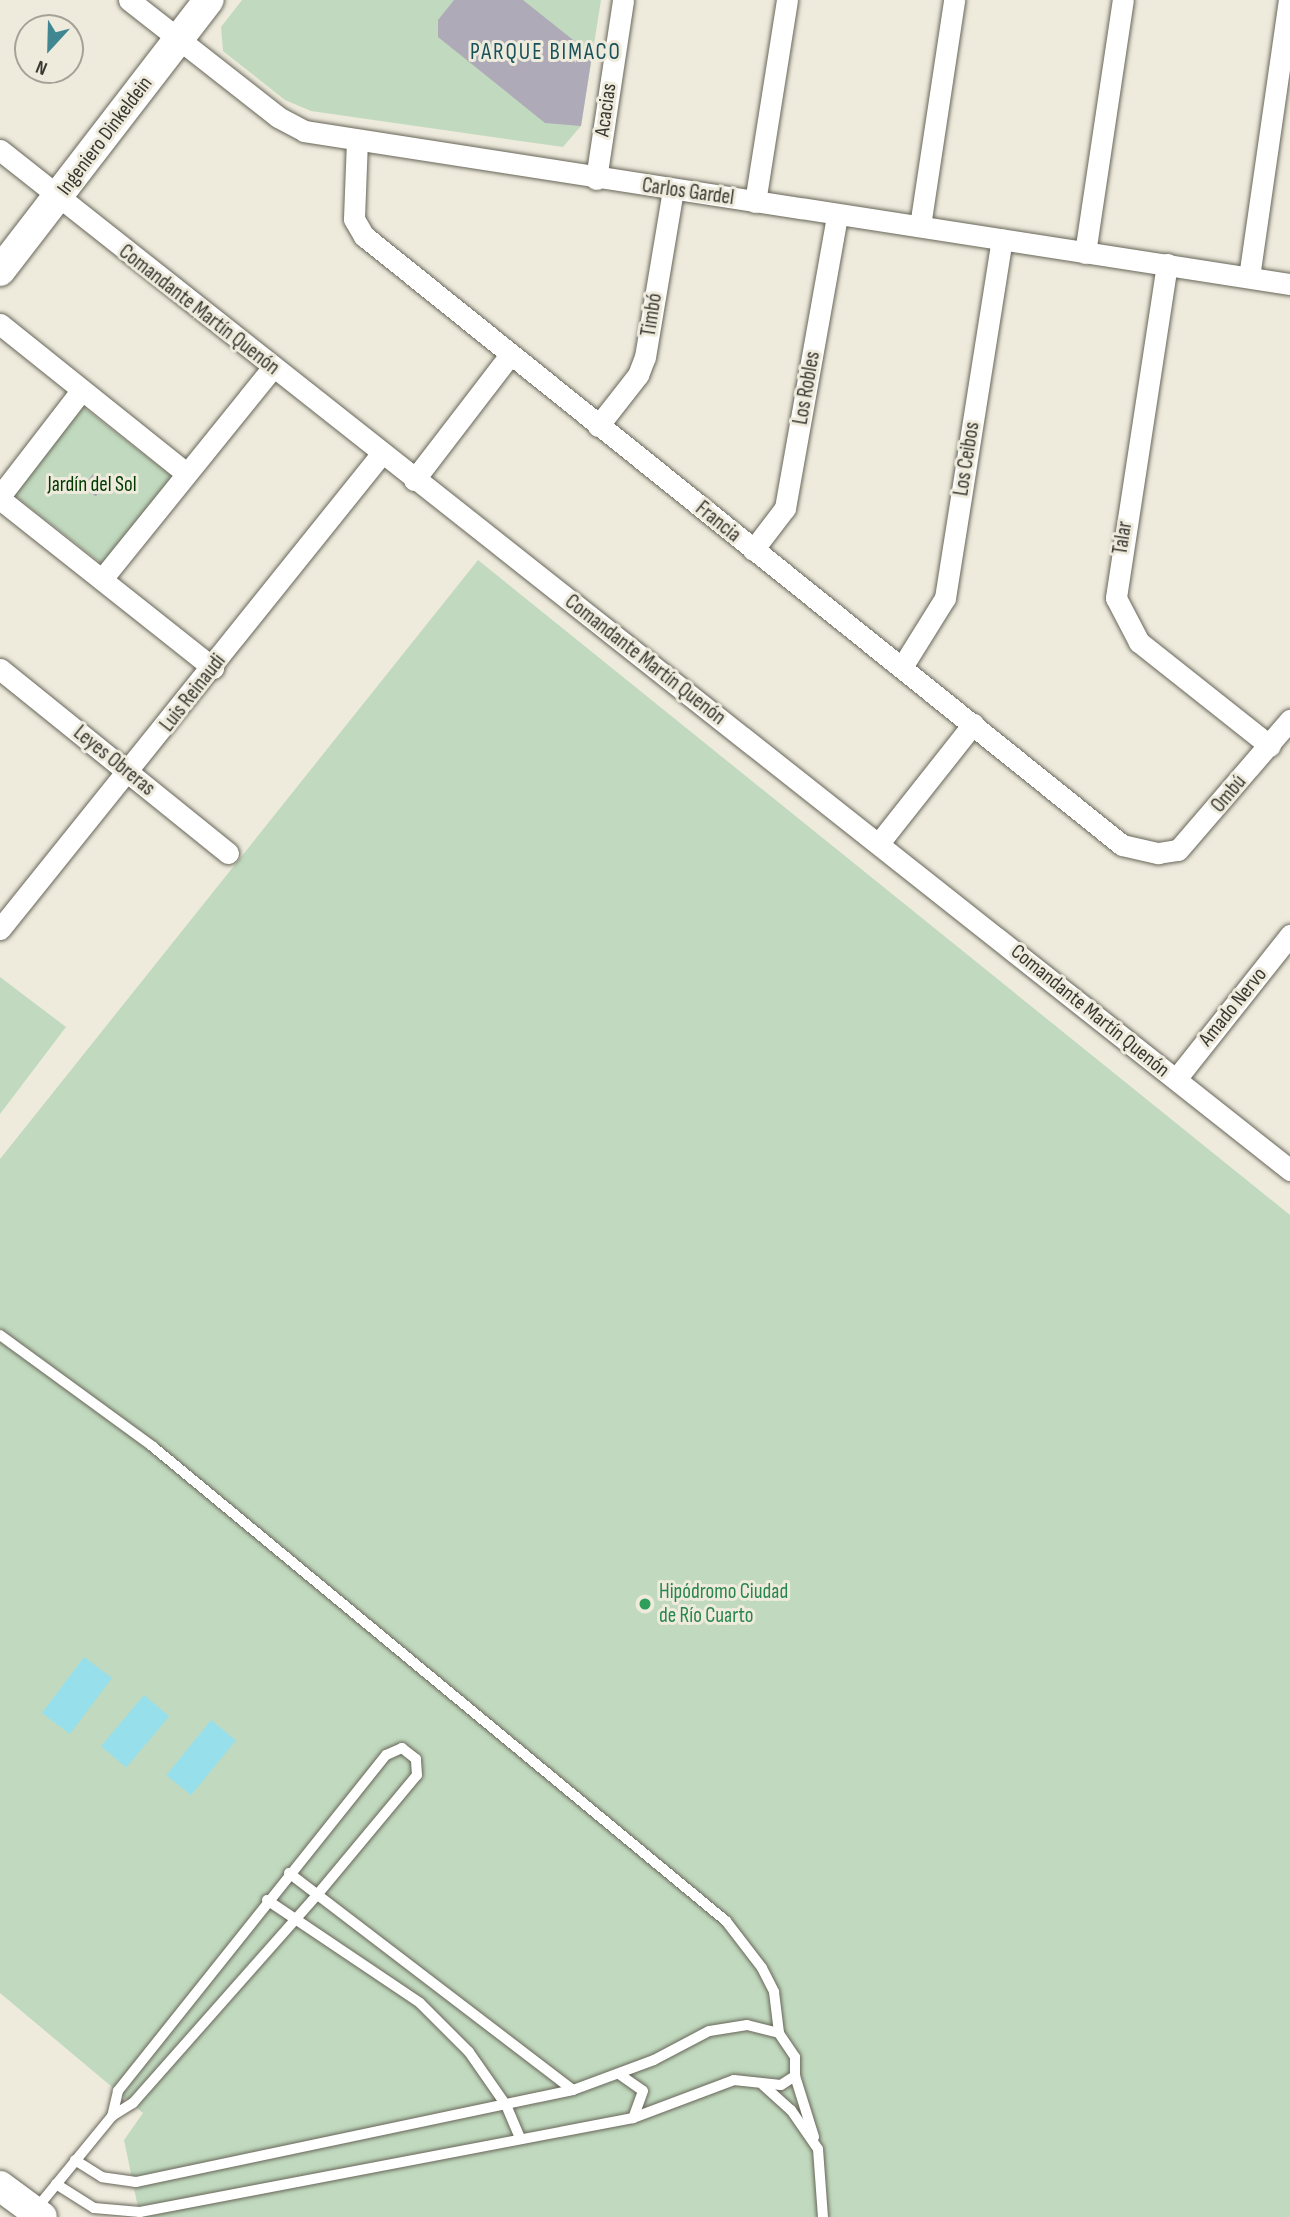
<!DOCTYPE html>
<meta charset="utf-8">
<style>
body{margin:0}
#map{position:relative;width:1290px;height:2217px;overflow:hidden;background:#eeebdd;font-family:"Sofia Sans Condensed",sans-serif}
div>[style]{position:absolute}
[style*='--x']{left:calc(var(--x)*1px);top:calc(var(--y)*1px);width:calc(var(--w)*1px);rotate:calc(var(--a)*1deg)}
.green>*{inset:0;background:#c1dabf;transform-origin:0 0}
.water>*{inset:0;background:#97dfeb;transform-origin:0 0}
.building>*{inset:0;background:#aeaab8;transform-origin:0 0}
.roads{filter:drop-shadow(0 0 2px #686659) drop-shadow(0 0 2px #686659)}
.service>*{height:10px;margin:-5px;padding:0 5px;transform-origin:5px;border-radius:5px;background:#fff}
.minor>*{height:21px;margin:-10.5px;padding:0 10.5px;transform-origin:10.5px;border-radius:10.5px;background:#fff}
.secondary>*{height:30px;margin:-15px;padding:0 15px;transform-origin:15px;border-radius:15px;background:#fff}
.dots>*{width:19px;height:19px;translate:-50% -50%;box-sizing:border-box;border:4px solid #eeebdd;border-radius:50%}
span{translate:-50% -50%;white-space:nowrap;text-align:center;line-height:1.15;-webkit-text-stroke:6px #eeebdd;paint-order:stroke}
.street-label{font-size:21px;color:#383731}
.park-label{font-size:21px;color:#003900}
.leisure-label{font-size:21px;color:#27864d}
.left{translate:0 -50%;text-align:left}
.neighbourhood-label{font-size:23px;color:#18525b;letter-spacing:2px}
.north{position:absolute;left:14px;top:14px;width:70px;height:70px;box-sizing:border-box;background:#eeebdd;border:2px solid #a5a398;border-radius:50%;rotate:202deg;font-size:19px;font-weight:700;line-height:28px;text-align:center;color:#383731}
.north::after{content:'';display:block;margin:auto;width:24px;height:32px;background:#418792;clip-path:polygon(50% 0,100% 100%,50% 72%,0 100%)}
</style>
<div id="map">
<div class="green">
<i style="clip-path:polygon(242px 0,601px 0,581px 126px,563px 147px,311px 111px,285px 100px,223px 51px,221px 27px)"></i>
<i style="left:82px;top:406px;width:114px;height:112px;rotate:38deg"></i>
<i style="clip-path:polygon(478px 560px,1290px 1215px,1290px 2217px,140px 2217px,124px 2140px,143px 2113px,0 1993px,0 1159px)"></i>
<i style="clip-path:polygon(0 977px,66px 1027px,0 1114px)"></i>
</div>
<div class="water">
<i style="left:84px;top:1657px;width:35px;height:70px;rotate:37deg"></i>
<i style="left:144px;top:1695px;width:33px;height:67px;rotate:40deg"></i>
<i style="left:211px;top:1720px;width:32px;height:71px;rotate:39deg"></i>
</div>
<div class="building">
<i style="clip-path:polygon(454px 0,523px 0,592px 55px,581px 126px,545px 123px,438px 37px,438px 20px)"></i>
<i style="left:93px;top:474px;width:16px;height:16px;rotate:38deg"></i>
</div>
<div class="roads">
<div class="service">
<i style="--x:0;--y:1335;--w:188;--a:36.1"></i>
<i style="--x:152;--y:1446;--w:745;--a:39.61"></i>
<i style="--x:726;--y:1921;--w:59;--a:52.5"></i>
<i style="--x:762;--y:1968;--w:27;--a:63"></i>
<i style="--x:774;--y:1992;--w:41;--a:83"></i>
<i style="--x:289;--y:1873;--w:357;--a:37.4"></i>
<i style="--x:267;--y:1900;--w:184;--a:33.9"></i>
<i style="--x:420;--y:2003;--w:69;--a:45"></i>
<i style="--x:469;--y:2052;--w:65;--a:55.1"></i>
<i style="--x:506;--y:2105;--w:34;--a:67"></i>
<i style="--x:619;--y:2074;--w:29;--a:35"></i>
<i style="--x:643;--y:2091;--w:29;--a:110"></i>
<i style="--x:795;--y:2076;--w:64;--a:72.7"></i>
<i style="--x:763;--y:2085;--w:38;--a:42"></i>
<i style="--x:791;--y:2110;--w:47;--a:55.3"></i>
<i style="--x:818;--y:2149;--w:68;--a:85.8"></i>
<i style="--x:56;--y:2184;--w:45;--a:32.3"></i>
<i style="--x:94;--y:2208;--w:46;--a:5"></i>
<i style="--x:140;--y:2212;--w:502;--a:-10.79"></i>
<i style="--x:633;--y:2118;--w:108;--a:-20.6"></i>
<i style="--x:734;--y:2080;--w:47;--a:6.1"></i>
<i style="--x:781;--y:2085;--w:17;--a:-33"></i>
<i style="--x:795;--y:2076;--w:19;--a:-90"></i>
<i style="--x:795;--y:2057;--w:29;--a:-124"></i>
<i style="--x:779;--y:2033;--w:33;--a:-166"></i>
<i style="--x:747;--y:2025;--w:38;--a:171"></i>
<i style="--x:709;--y:2031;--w:62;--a:152.2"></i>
<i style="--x:654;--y:2060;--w:86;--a:159.7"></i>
<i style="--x:573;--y:2090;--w:447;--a:168.1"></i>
<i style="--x:136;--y:2182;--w:34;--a:-172"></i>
<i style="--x:102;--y:2177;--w:32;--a:-148"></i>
<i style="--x:36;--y:2209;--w:120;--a:-50.7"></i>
<i style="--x:112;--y:2116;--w:25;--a:-32"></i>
<i style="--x:133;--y:2103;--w:278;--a:-48.5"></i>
<i style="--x:317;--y:1895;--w:156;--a:-50.2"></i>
<i style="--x:417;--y:1775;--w:16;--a:-94"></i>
<i style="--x:416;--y:1759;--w:18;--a:-142"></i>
<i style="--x:402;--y:1748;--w:17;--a:156"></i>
<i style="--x:386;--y:1755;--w:430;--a:128.6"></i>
<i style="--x:118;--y:2091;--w:26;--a:103"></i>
</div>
<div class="minor">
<i style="--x:129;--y:0;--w:189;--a:38.1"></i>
<i style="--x:278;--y:117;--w:30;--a:28"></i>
<i style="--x:304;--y:131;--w:998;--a:8.82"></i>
<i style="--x:357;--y:140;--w:79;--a:92.2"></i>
<i style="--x:354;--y:219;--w:20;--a:60"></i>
<i style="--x:364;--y:236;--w:972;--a:38.78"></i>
<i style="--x:1122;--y:845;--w:37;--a:13"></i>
<i style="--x:1158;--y:853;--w:20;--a:-9"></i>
<i style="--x:1178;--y:850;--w:172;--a:-49.3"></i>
<i style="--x:0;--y:150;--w:1645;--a:38.33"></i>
<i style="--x:596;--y:179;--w:181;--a:-81.4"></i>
<i style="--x:755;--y:202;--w:205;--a:-81"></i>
<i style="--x:920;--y:226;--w:229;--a:-81.4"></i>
<i style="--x:1085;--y:253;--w:256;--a:-81.5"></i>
<i style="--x:1167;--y:264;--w:338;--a:98.7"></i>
<i style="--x:1116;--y:598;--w:50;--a:62.4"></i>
<i style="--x:1139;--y:642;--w:167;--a:38.4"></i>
<i style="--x:1249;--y:277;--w:280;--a:-81.8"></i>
<i style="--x:0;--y:324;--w:238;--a:38.7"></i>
<i style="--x:598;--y:426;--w:65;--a:-51.9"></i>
<i style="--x:638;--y:375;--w:19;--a:-69"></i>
<i style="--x:645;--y:357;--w:169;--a:-80.5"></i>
<i style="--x:414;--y:480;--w:158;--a:-52.5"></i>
<i style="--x:0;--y:496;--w:133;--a:-52.4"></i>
<i style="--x:0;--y:499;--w:272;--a:38.4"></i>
<i style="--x:753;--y:550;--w:53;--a:-52.7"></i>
<i style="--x:785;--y:508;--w:298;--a:-79.9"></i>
<i style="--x:102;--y:579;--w:271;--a:-51.1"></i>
<i style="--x:902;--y:667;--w:81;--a:-58.1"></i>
<i style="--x:945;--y:598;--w:363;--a:-81"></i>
<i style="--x:0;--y:669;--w:293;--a:38.9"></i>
<i style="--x:879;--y:843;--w:152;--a:-51.7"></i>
<i style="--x:0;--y:929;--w:610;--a:-51.25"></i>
<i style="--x:1176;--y:1079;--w:184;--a:-51.6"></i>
</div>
<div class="secondary">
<i style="--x:0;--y:271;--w:342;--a:-52.4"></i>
<i style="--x:0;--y:2186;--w:52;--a:36.4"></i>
</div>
</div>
<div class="dots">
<i style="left:645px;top:1604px;background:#2e9e5b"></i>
</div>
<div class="street-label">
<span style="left:606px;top:110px;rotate:-82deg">Acacias</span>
<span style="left:105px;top:136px;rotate:-53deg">Ingeniero Dinkeldein</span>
<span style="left:688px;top:192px;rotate:8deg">Carlos Gardel</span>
<span style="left:199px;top:310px;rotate:38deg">Comandante Martín Quenón</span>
<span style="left:652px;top:315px;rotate:-81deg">Timbó</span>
<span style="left:807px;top:388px;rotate:-80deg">Los Robles</span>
<span style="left:967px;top:459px;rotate:-81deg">Los Ceibos</span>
<span style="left:718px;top:522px;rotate:39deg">Francia</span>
<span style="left:1123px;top:538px;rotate:-81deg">Talar</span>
<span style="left:645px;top:660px;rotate:38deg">Comandante Martín Quenón</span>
<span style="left:193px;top:693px;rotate:-52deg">Luis Reinaudi</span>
<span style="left:114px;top:761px;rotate:39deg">Leyes Obreras</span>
<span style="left:1229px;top:794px;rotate:-50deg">Ombú</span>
<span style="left:1233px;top:1007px;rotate:-51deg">Amado Nervo</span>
<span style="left:1090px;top:1011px;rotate:39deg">Comandante Martín Quenón</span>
</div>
<div class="park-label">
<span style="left:92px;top:485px">Jardín del Sol</span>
</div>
<div class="leisure-label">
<span class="left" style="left:659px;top:1604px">Hipódromo Ciudad<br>de Río Cuarto</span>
</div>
<div class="neighbourhood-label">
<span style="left:546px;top:52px">PARQUE BIMACO</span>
</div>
<div class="north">N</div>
</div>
